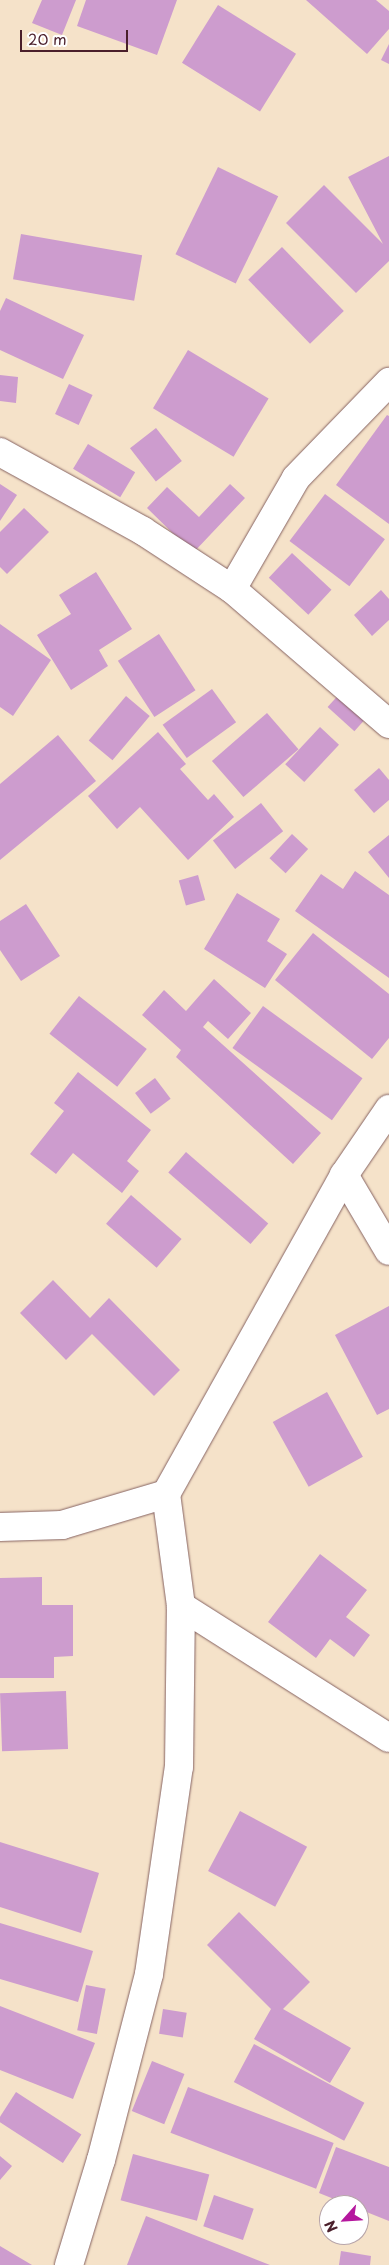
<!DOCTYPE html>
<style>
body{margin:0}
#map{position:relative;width:389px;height:2265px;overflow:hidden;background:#f5e2c9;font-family:"Playpen Sans",sans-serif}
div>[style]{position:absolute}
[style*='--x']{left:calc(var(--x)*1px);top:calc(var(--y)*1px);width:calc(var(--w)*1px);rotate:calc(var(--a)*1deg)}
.building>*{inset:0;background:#cd9cce;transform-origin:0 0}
.roads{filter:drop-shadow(0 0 1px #866362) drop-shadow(0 0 1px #866362)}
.minor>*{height:28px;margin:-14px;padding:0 14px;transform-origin:14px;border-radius:14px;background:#fff}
span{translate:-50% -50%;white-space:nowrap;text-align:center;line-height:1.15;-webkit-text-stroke:4px #fff;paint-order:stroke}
.north{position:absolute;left:319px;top:2195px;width:50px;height:50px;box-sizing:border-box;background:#fff;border:1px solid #b7a5aa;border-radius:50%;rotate:244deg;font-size:14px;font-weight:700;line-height:20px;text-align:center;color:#4a1f2b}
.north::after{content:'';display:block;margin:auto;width:18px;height:22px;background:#b5179e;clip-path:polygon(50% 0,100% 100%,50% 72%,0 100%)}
.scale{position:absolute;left:20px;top:30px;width:108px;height:22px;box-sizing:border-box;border:2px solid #4a1f2b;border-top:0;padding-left:6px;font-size:15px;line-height:18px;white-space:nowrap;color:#4a1f2b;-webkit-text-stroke:4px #fff;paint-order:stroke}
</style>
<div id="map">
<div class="building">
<i style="clip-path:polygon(42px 0,76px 0,62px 35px,32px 23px)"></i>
<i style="clip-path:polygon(86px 0,177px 0,157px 55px,77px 26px)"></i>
<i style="clip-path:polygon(306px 0,376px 0,389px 11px,389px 29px,367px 54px)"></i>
<i style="left:218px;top:5px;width:92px;height:68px;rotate:32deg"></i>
<i style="clip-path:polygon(389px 44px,389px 64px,381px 60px)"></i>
<i style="clip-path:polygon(389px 156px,389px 261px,356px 293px,286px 223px,324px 185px,383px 244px,348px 177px)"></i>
<i style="left:218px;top:167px;width:67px;height:97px;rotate:26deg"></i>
<i style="left:21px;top:234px;width:123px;height:46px;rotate:10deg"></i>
<i style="left:282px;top:247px;width:89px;height:47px;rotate:46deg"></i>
<i style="clip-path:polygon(6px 298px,84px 335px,63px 379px,0 350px,0 311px)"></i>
<i style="left:188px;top:350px;width:94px;height:68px;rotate:31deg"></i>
<i style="clip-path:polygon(0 375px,18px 377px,16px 403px,0 401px)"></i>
<i style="left:69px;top:384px;width:26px;height:33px;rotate:25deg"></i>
<i style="clip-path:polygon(387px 415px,389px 416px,389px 524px,336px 485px)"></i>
<i style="left:156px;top:428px;width:42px;height:33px;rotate:52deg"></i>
<i style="left:88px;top:444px;width:55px;height:29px;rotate:31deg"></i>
<i style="clip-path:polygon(0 484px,17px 495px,0 521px)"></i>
<i style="clip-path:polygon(230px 484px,245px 498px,193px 553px,147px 508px,167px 487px,199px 517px)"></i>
<i style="left:325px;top:494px;width:75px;height:59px;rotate:37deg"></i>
<i style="clip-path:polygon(24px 508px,49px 532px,7px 574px,0 567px,0 532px)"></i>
<i style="left:292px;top:553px;width:54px;height:34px;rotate:43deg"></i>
<i style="clip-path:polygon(96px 572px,132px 629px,99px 650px,108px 666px,71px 690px,37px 635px,71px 614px,59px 595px)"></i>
<i style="clip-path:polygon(381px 590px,389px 599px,389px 620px,372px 636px,354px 615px)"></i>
<i style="clip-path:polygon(0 624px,51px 660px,13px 716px,0 707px)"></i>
<i style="left:159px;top:634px;width:67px;height:49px;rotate:57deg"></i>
<i style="left:212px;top:689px;width:41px;height:61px;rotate:54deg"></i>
<i style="left:343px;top:690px;width:36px;height:23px;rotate:42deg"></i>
<i style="left:126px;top:696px;width:31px;height:58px;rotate:40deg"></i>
<i style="left:267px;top:713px;width:48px;height:73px;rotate:49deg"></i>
<i style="left:320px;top:727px;width:26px;height:51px;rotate:43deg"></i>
<i style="clip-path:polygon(158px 732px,186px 764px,180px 769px,208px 800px,214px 794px,234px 817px,188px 860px,140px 807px,117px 829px,88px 796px)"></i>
<i style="clip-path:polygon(58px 735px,96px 781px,0 860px,0 784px)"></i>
<i style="clip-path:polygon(379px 768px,389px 780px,389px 800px,374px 813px,354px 790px)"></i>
<i style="left:261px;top:803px;width:36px;height:61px;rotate:52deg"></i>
<i style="left:292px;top:834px;width:22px;height:33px;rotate:43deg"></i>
<i style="clip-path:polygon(389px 835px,389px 878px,368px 852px)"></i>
<i style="clip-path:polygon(355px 871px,389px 895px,389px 978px,295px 911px,321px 874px,343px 889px)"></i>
<i style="left:198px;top:875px;width:26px;height:20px;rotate:74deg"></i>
<i style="clip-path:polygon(237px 893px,280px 919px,267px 941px,287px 954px,265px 988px,204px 949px)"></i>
<i style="clip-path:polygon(26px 904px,60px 956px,21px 981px,0 950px,0 921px)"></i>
<i style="clip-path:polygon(313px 933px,389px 994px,389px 1038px,372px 1059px,275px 980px)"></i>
<i style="clip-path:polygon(214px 979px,251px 1013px,228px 1039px,208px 1021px,203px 1027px,321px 1133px,293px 1164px,176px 1057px,181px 1050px,142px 1015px,164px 990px,186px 1011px)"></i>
<i style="left:79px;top:996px;width:86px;height:48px;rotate:38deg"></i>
<i style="left:263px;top:1006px;width:123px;height:52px;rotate:36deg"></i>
<i style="clip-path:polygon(78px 1072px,151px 1130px,127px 1161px,139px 1171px,122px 1193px,73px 1153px,56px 1174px,30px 1154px,64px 1111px,54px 1103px)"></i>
<i style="left:155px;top:1078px;width:26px;height:25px;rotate:53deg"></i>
<i style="left:186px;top:1152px;width:109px;height:27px;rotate:41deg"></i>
<i style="left:131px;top:1195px;width:67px;height:38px;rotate:41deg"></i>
<i style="clip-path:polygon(53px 1280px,90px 1318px,109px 1298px,180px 1370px,154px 1396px,92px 1334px,66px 1360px,20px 1313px)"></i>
<i style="clip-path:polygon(389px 1306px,389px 1409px,377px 1415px,335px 1335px)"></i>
<i style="left:327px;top:1392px;width:74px;height:62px;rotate:61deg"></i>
<i style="clip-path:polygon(320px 1554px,367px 1590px,346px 1617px,370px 1635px,354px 1657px,330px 1639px,316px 1658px,268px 1622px)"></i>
<i style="clip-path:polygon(42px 1577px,42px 1605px,73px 1605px,73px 1656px,54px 1657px,54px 1678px,0 1678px,0 1578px)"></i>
<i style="left:66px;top:1691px;width:58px;height:66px;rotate:88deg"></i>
<i style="left:240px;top:1811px;width:76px;height:68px;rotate:28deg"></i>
<i style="clip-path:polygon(0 1842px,99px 1873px,81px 1933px,0 1907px)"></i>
<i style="clip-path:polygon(239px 1912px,310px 1982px,283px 2009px,351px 2048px,330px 2083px,254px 2039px,271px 2009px,207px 1945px)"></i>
<i style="clip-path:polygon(0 1923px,93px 1951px,78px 2002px,0 1979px)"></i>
<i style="left:86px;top:1985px;width:20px;height:46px;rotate:11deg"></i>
<i style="clip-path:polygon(0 2006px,95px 2043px,73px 2099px,0 2070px)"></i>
<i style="left:163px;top:2009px;width:24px;height:25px;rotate:9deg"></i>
<i style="left:254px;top:2044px;width:125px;height:43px;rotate:28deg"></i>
<i style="left:152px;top:2061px;width:35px;height:54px;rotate:22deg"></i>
<i style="left:188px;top:2087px;width:156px;height:49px;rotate:21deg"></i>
<i style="left:16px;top:2092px;width:78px;height:34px;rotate:33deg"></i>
<i style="clip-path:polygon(336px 2147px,389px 2167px,389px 2221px,359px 2209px,359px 2205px,349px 2205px,319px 2193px)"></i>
<i style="left:133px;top:2154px;width:79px;height:48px;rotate:15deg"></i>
<i style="clip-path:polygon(0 2156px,12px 2166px,0 2180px)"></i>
<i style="left:214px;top:2195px;width:42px;height:33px;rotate:19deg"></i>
<i style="clip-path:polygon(146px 2216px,270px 2265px,127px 2265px)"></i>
<i style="clip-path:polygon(0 2246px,32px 2265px,0 2265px)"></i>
<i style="clip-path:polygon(341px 2251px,371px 2256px,370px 2265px,339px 2265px)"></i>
</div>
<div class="roads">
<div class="minor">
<i style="--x:0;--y:452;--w:163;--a:28.9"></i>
<i style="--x:143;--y:531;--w:106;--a:33.1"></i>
<i style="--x:232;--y:589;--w:207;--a:40.7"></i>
<i style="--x:232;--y:589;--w:128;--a:-60"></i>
<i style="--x:296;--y:478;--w:134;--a:-45.9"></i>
<i style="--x:344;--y:1175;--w:88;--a:59.4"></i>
<i style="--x:0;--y:1527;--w:62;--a:-1.8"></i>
<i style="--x:62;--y:1525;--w:109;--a:-16.6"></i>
<i style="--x:166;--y:1494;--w:365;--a:-60.8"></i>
<i style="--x:344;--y:1175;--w:80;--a:-55.7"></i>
<i style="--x:181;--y:1606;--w:246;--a:32.4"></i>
<i style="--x:69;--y:2265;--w:110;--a:-73.1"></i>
<i style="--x:101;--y:2160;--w:192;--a:-75.5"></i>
<i style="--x:149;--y:1974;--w:209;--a:-81.8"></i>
<i style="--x:179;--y:1767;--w:161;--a:-89.3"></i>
<i style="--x:181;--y:1606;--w:113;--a:-97.6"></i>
</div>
</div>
<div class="north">N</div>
<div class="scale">20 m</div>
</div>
